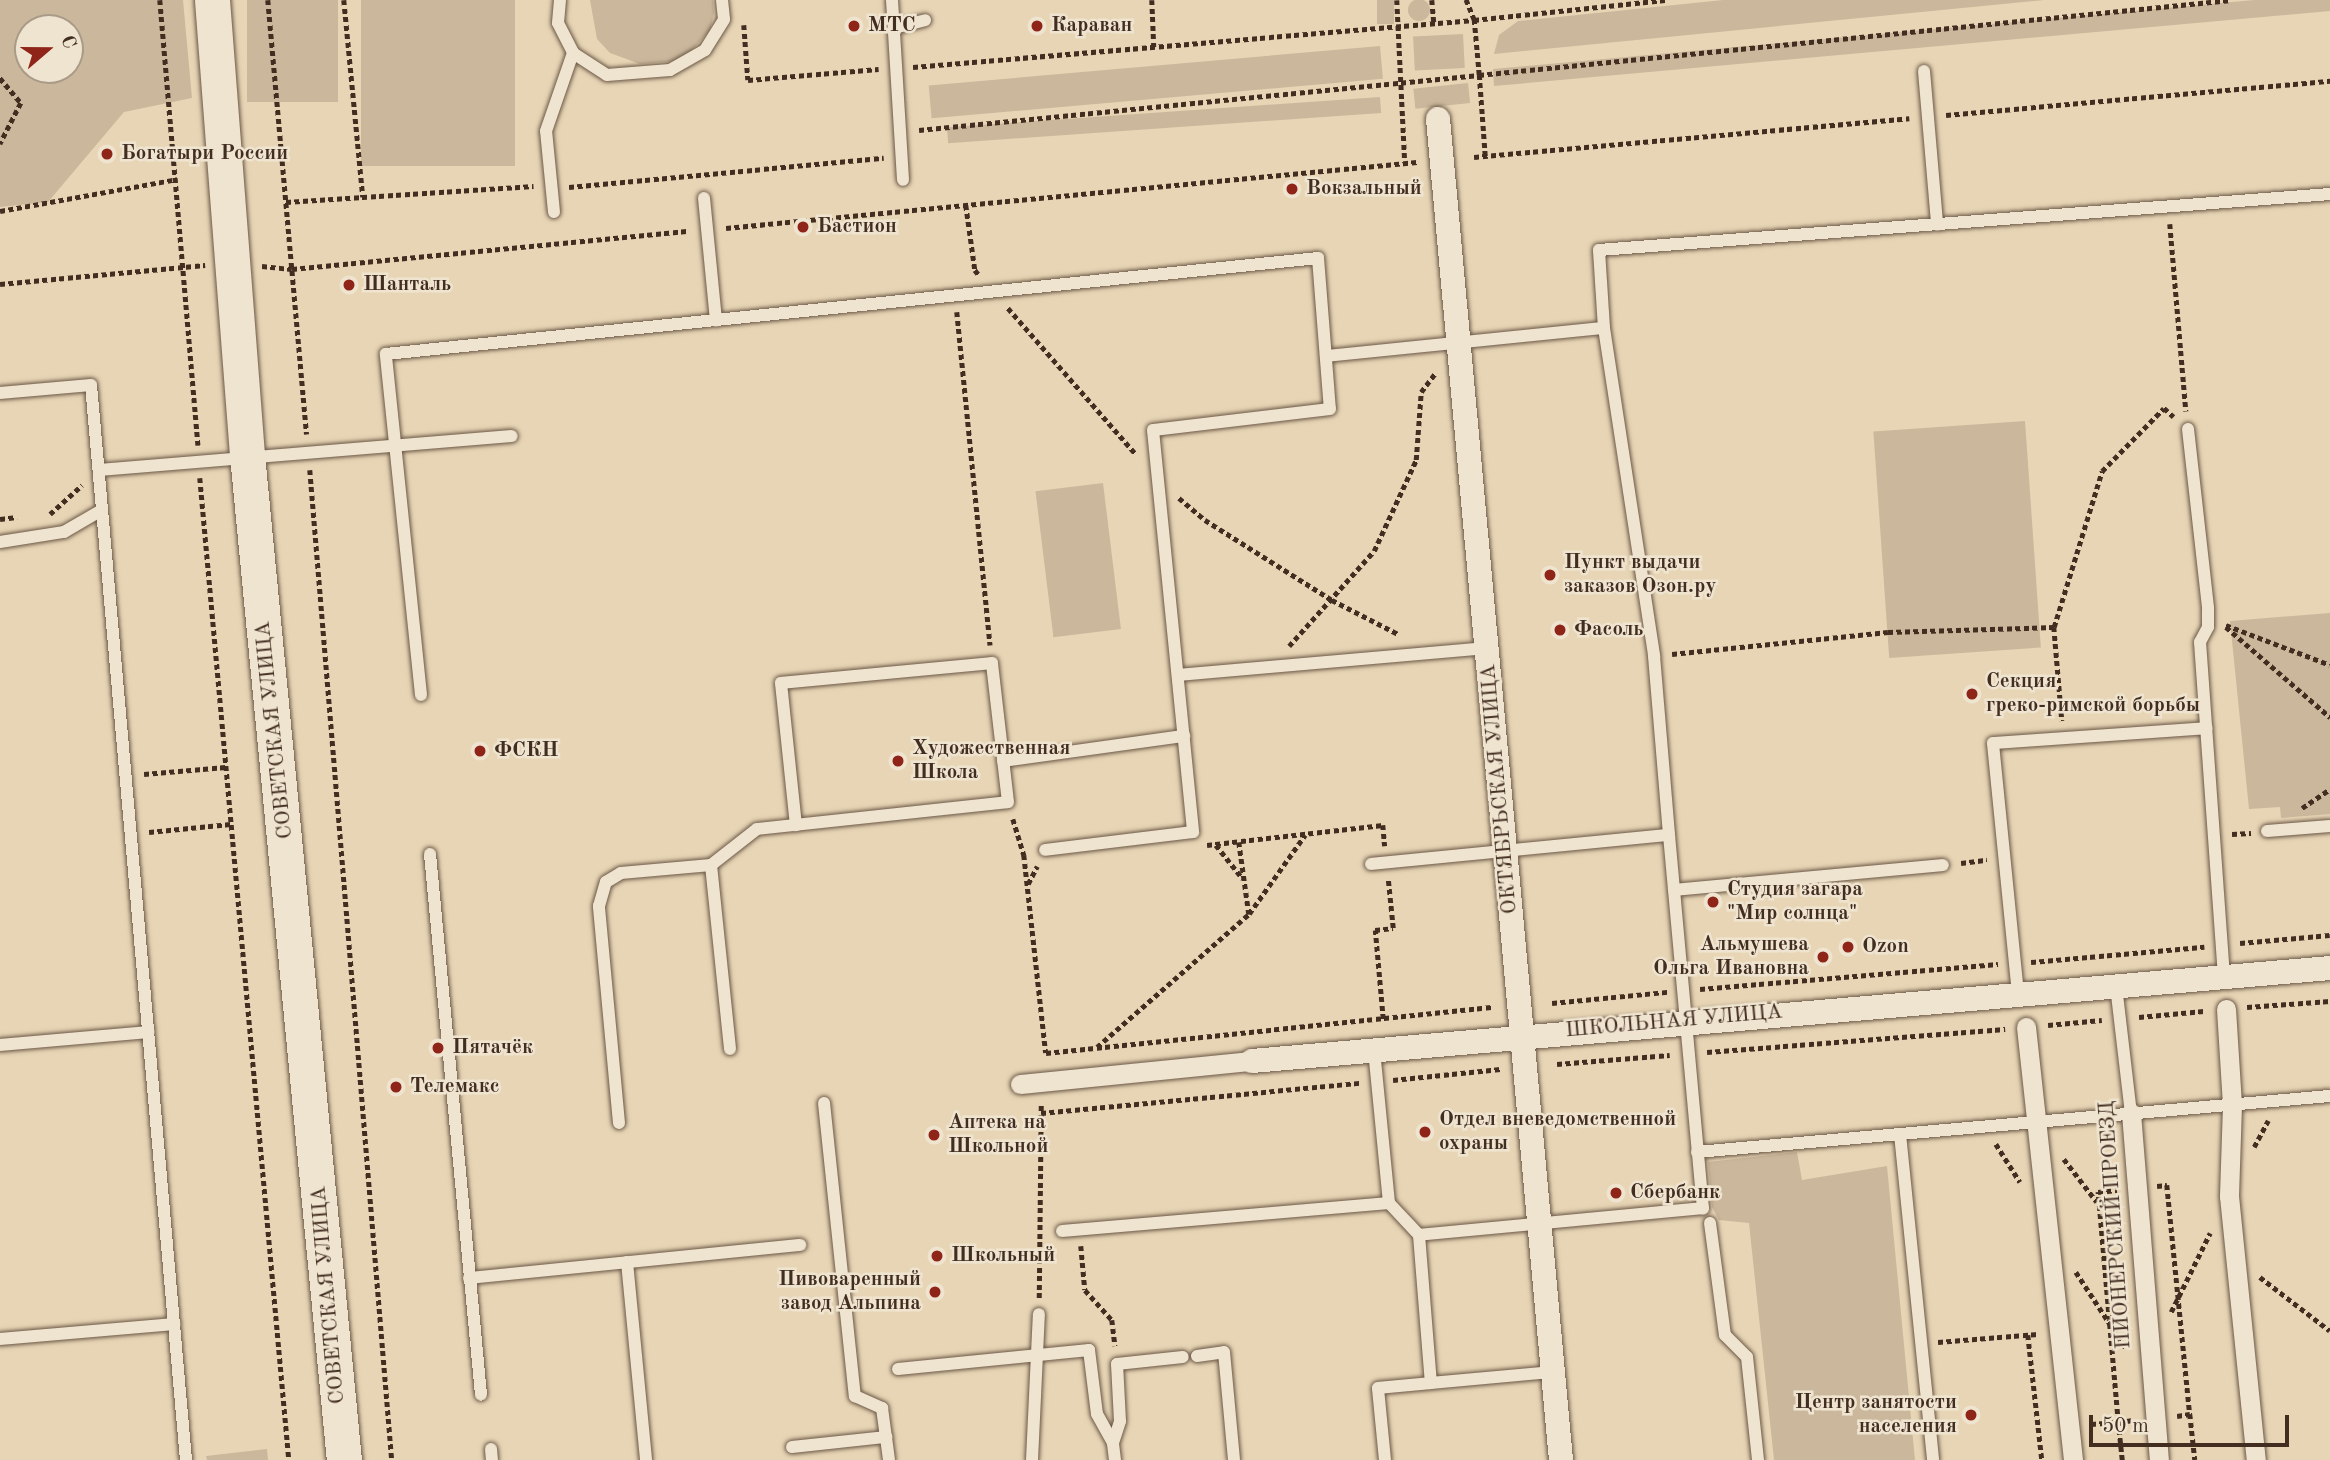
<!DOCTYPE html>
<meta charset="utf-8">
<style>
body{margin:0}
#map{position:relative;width:2330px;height:1460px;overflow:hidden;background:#e7d5b5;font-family:"Old Standard TT",serif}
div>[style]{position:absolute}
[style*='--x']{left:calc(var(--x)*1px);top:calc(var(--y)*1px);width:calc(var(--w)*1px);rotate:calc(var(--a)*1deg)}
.green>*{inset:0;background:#cbb89c;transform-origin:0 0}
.round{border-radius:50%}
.path>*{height:4.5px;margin-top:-2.25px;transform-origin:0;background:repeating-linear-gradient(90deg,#422d21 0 5px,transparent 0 8.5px)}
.roads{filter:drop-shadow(0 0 2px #6b5746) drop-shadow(0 0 2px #6b5746)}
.service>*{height:12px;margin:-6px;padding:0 6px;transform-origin:6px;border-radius:6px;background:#efe4cf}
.pedestrian>*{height:19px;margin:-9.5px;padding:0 9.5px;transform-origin:9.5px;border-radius:9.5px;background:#efe4cf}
.minor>*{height:24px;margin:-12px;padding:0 12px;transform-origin:12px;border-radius:12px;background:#efe4cf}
.secondary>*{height:35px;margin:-17.5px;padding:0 17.5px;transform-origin:17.5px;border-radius:17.5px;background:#efe4cf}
.dots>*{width:19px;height:19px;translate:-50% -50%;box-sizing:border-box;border:4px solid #efe4cf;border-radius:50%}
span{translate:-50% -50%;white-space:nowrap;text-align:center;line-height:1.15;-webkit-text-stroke:5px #efe4cf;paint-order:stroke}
.poi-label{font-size:21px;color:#422d21;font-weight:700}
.left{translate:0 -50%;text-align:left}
.right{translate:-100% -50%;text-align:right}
.street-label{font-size:21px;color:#422d21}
.north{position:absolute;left:14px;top:14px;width:70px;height:70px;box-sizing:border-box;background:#efe4cf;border:2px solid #aa9b89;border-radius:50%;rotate:70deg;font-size:19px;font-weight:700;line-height:28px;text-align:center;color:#422d21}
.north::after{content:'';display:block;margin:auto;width:24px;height:32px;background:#8f2418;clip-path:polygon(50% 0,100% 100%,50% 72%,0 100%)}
.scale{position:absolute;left:2089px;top:1415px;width:200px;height:32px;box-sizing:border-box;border:4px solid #422d21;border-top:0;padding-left:9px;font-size:21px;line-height:24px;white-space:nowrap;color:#422d21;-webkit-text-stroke:5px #efe4cf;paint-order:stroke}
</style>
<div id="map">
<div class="green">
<i class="round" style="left:1408px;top:-1px;width:22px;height:22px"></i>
<i style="clip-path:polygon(evenodd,0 0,183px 0,192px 98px,124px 112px,48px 202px,0 207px,0 0,28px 28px,70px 28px,70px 70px,28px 70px,28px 28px)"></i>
<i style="left:247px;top:0;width:91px;height:102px"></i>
<i style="left:361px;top:0;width:154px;height:166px"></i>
<i style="clip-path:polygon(590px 0,713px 0,714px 13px,710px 30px,690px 52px,676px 61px,640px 64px,610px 53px,597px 39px)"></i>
<i style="left:1377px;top:0;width:17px;height:24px"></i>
<i style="clip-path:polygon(1723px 0,2044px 0,1494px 54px,1499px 35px,1518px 21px)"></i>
<i style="clip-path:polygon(2254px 0,2330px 0,2330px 11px,1494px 86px,1493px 69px)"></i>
<i style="left:1463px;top:34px;width:34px;height:50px;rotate:87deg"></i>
<i style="left:1380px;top:46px;width:33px;height:453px;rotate:85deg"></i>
<i style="left:1468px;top:83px;width:20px;height:55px;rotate:84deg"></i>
<i style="left:1380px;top:97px;width:16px;height:434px;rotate:86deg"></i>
<i style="left:2025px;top:421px;width:227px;height:152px;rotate:86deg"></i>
<i style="left:1103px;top:483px;width:147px;height:68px;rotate:83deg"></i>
<i style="clip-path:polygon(2330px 613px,2330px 814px,2281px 818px,2280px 807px,2249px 809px,2230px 621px)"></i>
<i style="clip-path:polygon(1797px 1152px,1802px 1180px,1887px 1166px,1915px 1460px,1774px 1460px,1749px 1223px,1719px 1220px,1712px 1207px,1708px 1162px)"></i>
<i style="clip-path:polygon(267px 1449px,268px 1460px,207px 1460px,206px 1456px)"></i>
</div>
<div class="path">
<i style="--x:160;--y:0;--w:447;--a:85.1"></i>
<i style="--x:268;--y:0;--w:436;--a:84.9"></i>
<i style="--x:344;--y:0;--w:198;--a:84.5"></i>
<i style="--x:1152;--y:0;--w:47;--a:87.6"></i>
<i style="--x:1397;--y:0;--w:163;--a:87.2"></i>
<i style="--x:1432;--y:0;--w:24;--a:85"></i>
<i style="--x:744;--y:25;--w:55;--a:85.8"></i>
<i style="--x:748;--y:80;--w:131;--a:-4.8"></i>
<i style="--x:913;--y:67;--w:563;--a:-4.79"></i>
<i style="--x:1474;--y:20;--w:22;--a:-112"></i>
<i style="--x:0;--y:78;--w:33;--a:50"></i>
<i style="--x:21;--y:103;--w:46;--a:117.1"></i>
<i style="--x:1946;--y:115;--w:386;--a:-5.1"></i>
<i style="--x:919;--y:130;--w:563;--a:-5.61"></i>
<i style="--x:1479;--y:75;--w:55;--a:-95.2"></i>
<i style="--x:1474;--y:20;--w:192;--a:-6"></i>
<i style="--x:1485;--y:156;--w:81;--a:-94.2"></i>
<i style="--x:1479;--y:75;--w:756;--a:-5.7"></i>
<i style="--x:1474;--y:157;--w:437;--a:-5.1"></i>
<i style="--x:569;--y:187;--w:316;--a:-5.3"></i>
<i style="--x:286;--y:202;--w:248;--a:-3.7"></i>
<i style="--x:966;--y:205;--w:66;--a:82.1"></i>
<i style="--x:975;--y:270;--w:6;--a:51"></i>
<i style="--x:0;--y:211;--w:180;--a:-10.2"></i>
<i style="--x:2170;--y:224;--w:188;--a:85.1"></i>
<i style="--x:726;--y:228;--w:694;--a:-5.46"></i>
<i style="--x:262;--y:266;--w:30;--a:6"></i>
<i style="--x:292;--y:269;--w:399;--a:-5.5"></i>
<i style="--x:0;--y:284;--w:206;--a:-5.3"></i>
<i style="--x:1008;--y:308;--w:194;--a:48.8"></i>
<i style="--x:957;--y:312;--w:335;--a:84.3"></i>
<i style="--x:310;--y:470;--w:993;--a:85.27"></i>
<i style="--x:200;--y:478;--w:986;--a:84.82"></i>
<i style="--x:1179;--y:498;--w:34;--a:40"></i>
<i style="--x:1205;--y:520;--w:150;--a:32.2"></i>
<i style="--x:1332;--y:600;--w:76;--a:27.2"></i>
<i style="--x:50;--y:514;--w:43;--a:-42.2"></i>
<i style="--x:0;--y:519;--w:17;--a:-7"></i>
<i style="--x:2226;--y:625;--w:111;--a:21"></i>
<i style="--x:2054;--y:627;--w:163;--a:-72.9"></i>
<i style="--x:2102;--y:471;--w:88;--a:-45.5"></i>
<i style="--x:2164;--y:408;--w:13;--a:42"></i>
<i style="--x:2226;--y:627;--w:138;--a:40.9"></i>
<i style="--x:1289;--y:646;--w:127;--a:-48.2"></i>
<i style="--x:1374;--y:551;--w:100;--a:-65.2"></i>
<i style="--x:1416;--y:460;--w:68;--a:-85.8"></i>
<i style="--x:1421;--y:392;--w:25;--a:-53"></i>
<i style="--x:1672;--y:654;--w:217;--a:-5.8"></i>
<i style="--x:1888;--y:632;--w:166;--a:-1.7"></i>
<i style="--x:2054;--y:627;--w:94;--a:85.1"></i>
<i style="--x:144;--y:774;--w:82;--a:-4.9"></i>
<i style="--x:2302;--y:808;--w:34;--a:-34"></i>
<i style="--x:1013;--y:819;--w:38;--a:73"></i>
<i style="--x:1024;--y:855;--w:199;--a:83.7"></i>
<i style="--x:1046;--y:1053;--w:450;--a:-5.9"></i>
<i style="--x:149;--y:832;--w:82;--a:-5.6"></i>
<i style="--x:2232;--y:834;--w:19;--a:-3"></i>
<i style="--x:1239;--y:842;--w:73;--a:82.1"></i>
<i style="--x:1207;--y:845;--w:177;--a:-6.5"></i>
<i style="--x:1383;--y:825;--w:21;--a:85"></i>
<i style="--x:1216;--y:845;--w:43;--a:51.5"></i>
<i style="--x:1961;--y:863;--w:26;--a:-7"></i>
<i style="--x:1028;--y:884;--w:20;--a:-63"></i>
<i style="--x:2240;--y:943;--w:90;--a:-5.1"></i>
<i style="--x:2031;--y:962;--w:174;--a:-5"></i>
<i style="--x:1700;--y:989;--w:299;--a:-4.8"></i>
<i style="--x:1552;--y:1003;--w:116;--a:-5.5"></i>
<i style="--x:2247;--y:1007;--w:83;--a:-4.1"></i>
<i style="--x:2139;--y:1017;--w:65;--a:-5.3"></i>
<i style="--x:1383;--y:1019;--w:89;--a:-95.1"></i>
<i style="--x:1375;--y:930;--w:18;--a:-6"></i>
<i style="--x:1393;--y:928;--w:49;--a:-95.8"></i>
<i style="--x:2048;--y:1025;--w:54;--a:-5.3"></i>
<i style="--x:1097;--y:1047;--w:202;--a:-41.2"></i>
<i style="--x:1249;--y:914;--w:97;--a:-54.7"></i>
<i style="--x:1707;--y:1052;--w:299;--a:-4.4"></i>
<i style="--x:1557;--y:1064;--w:113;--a:-4.6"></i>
<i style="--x:1393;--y:1080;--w:108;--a:-5.9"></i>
<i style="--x:1041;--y:1113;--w:320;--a:-5.4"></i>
<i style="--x:1996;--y:1144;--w:45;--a:57.7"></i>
<i style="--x:2254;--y:1147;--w:30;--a:-62"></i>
<i style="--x:2064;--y:1159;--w:54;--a:52.5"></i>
<i style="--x:2157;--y:1186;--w:10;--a:-6"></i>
<i style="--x:2167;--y:1185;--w:230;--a:84.3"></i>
<i style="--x:1081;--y:1246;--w:44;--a:84.8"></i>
<i style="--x:1085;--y:1290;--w:40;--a:48"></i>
<i style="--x:1112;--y:1320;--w:26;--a:83"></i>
<i style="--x:2076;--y:1272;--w:93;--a:56.8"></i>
<i style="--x:2260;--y:1277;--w:88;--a:37.6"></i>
<i style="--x:1039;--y:1298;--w:195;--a:-89.4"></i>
<i style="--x:2171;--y:1312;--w:88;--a:-63.7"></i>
<i style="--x:2028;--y:1335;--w:126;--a:83.6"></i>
<i style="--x:1938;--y:1342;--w:100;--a:-4.6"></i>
<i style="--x:2177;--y:1416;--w:13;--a:-9"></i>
<i style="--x:2190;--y:1414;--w:46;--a:83.8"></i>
<i style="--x:2091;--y:1424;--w:27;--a:-4"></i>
<i style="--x:2118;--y:1422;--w:231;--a:-95"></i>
<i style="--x:2098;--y:1192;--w:19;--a:-6"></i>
<i style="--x:2122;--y:1460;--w:38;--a:-96"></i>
<i style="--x:2118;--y:1422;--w:16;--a:-7"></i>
</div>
<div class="roads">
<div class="service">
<i style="--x:560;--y:0;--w:23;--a:95"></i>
<i style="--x:558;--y:23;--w:34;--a:63"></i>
<i style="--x:573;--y:53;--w:40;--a:32.9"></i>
<i style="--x:607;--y:75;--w:63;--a:-4.5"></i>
<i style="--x:670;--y:70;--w:40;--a:-29.7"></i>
<i style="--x:705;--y:50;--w:36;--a:-58"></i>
<i style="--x:724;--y:19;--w:19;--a:-96"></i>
<i style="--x:892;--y:0;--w:180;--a:86.5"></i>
<i style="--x:894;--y:28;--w:32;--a:-14"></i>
<i style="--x:1924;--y:71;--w:154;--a:85.1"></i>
<i style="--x:704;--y:198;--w:123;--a:84.4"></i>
<i style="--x:554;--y:212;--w:81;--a:-95.6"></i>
<i style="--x:546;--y:131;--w:83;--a:-70.9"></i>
<i style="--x:1604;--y:328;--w:332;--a:81.3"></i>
<i style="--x:1654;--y:656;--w:180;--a:85.2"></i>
<i style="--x:1326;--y:356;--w:279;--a:-5.8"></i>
<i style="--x:1604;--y:328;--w:78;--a:-93.7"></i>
<i style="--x:1599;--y:250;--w:733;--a:-4.38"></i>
<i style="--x:0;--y:393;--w:91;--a:-5"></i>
<i style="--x:91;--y:385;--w:1079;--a:84.95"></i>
<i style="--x:2188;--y:429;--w:180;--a:83.6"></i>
<i style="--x:2208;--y:608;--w:19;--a:90"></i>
<i style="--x:2208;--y:627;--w:17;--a:118"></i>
<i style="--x:2200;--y:642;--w:335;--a:85.9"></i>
<i style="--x:99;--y:470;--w:414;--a:-4.7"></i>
<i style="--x:0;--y:542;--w:65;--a:-8.9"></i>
<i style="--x:64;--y:532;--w:44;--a:-30.1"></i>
<i style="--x:1178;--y:675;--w:310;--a:-5"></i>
<i style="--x:421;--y:695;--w:343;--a:-95.9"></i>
<i style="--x:386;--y:354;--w:937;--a:-5.88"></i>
<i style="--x:1318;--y:258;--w:151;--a:85.5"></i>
<i style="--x:1330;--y:409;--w:178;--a:173.2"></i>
<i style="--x:1153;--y:430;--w:404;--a:84.3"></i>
<i style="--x:1193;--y:832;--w:149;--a:173.1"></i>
<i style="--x:1003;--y:761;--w:183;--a:-7.9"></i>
<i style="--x:2267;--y:831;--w:63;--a:-4.5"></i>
<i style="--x:430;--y:854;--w:543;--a:84.61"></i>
<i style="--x:1371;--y:864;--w:299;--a:-5.6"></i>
<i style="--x:1669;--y:835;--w:375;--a:84.8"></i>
<i style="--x:1703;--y:1208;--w:285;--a:174.6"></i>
<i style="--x:1419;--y:1235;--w:148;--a:85.4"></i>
<i style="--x:1431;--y:1383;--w:122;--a:-5.2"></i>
<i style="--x:711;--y:865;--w:58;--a:-38"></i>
<i style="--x:757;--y:829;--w:252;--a:-6.1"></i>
<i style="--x:1008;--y:802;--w:140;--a:-96.6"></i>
<i style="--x:992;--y:663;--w:212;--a:174.6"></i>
<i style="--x:781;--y:683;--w:143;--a:84"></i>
<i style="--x:1674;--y:890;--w:270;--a:-5.3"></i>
<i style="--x:2116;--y:986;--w:128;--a:83.3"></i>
<i style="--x:2018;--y:994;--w:252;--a:-95.7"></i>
<i style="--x:1993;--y:743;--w:214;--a:-4"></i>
<i style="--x:0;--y:1045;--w:149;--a:-5"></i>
<i style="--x:824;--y:1103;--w:295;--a:84"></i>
<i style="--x:855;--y:1396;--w:30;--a:24"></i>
<i style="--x:882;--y:1408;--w:52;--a:82.3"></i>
<i style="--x:619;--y:1123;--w:218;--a:-95.3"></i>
<i style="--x:599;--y:906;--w:25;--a:-74"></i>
<i style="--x:606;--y:882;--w:17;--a:-31"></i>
<i style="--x:621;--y:873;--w:90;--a:-5.1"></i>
<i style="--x:711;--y:865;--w:185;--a:84.1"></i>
<i style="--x:1900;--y:1134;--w:328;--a:84.2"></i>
<i style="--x:1697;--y:1152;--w:635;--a:-5.06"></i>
<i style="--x:1389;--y:1203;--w:44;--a:46.8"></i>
<i style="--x:1710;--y:1223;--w:113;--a:82.4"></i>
<i style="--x:1725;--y:1335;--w:31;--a:45"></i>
<i style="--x:1747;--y:1357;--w:104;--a:83.9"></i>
<i style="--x:1062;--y:1231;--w:328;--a:-4.9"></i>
<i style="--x:1389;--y:1203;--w:155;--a:-95.6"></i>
<i style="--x:627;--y:1262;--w:199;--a:84.5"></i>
<i style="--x:469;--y:1278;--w:333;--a:-5.7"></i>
<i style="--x:0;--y:1339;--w:175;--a:-4.9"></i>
<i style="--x:1197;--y:1356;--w:27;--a:-8"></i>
<i style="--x:1224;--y:1352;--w:108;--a:84.7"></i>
<i style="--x:898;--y:1369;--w:192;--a:-5.7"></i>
<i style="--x:1089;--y:1350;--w:64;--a:82.9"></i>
<i style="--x:1097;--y:1414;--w:33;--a:61"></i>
<i style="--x:792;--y:1447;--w:95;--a:-6.1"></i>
<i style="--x:491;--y:1449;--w:11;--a:85"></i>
<i style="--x:1032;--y:1460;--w:146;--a:-87.3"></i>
<i style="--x:1115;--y:1460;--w:17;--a:-97"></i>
<i style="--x:1113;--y:1443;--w:23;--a:-72"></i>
<i style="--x:1120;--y:1421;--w:57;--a:-93"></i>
<i style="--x:1117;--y:1364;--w:66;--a:-6.1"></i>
<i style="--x:1385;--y:1460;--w:72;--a:-95.6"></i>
<i style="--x:1378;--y:1388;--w:53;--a:-5.4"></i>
</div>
<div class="pedestrian">
<i style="--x:2226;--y:1009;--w:96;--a:86.4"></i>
<i style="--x:2232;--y:1105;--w:91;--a:91.9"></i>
<i style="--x:2229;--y:1196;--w:265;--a:84.2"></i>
<i style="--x:2026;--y:1027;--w:436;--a:83.8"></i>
<i style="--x:1020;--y:1084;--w:233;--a:-5.7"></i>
<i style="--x:2131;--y:1113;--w:348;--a:85.4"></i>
</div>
<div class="minor">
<i style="--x:1438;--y:119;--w:1347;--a:84.76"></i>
<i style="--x:1252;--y:1061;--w:1082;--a:-4.93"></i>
</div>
<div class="secondary">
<i style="--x:212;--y:0;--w:456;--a:85.6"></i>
<i style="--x:247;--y:455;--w:1010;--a:84.49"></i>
</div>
</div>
<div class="dots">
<i style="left:854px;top:26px;background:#8f2418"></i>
<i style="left:1037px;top:26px;background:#8f2418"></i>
<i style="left:107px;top:154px;background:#8f2418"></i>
<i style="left:1292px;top:189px;background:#8f2418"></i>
<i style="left:803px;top:227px;background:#8f2418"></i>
<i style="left:349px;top:285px;background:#8f2418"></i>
<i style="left:1550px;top:575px;background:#8f2418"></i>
<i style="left:1560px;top:630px;background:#8f2418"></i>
<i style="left:1972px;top:694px;background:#8f2418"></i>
<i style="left:480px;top:751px;background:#8f2418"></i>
<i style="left:898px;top:761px;background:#8f2418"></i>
<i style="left:1713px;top:902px;background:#8f2418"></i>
<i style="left:1848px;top:947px;background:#8f2418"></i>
<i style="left:1823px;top:957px;background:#8f2418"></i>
<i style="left:438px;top:1048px;background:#8f2418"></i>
<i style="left:396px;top:1087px;background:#8f2418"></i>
<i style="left:1425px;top:1132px;background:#8f2418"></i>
<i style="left:934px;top:1135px;background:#8f2418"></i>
<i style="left:1616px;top:1193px;background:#8f2418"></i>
<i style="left:937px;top:1256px;background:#8f2418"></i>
<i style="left:935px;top:1292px;background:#8f2418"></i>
<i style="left:1971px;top:1415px;background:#8f2418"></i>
</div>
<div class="poi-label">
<span class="left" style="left:868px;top:26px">МТС</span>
<span class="left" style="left:1051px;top:26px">Караван</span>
<span class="left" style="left:121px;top:154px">Богатыри России</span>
<span class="left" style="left:1306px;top:189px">Вокзальный</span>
<span class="left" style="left:817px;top:227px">Бастион</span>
<span class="left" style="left:363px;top:285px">Шанталь</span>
<span class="left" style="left:1564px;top:575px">Пункт выдачи<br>заказов Озон.ру</span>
<span class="left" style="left:1574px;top:630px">Фасоль</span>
<span class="left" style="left:1986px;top:694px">Секция<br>греко-римской борьбы</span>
<span class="left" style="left:912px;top:761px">Художественная<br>Школа</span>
<span class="left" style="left:494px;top:751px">ФСКН</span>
<span class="left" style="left:1727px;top:902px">Студия загара<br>"Мир солнца"</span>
<span class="right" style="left:1809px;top:957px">Альмушева<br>Ольга Ивановна</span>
<span class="left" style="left:1862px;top:947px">Ozon</span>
<span class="left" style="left:452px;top:1048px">Пятачёк</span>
<span class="left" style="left:410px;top:1087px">Телемакс</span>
<span class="left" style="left:1439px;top:1132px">Отдел вневедомственной<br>охраны</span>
<span class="left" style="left:948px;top:1135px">Аптека на<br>Школьной</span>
<span class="left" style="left:1630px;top:1193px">Сбербанк</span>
<span class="left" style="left:951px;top:1256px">Школьный</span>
<span class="right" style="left:921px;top:1292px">Пивоваренный<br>завод Альпина</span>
<span class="right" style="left:1957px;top:1415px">Центр занятости<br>населения</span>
</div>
<div class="street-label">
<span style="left:275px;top:730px;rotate:-96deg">СОВЕТСКАЯ УЛИЦА</span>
<span style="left:1500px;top:789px;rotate:-95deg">ОКТЯБРЬСКАЯ УЛИЦА</span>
<span style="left:1674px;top:1022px;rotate:-5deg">ШКОЛЬНАЯ УЛИЦА</span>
<span style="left:2116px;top:1225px;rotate:-94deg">ПИОНЕРСКИЙ ПРОЕЗД</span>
<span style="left:329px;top:1295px;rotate:-95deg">СОВЕТСКАЯ УЛИЦА</span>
</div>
<div class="north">С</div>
<div class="scale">50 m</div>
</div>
